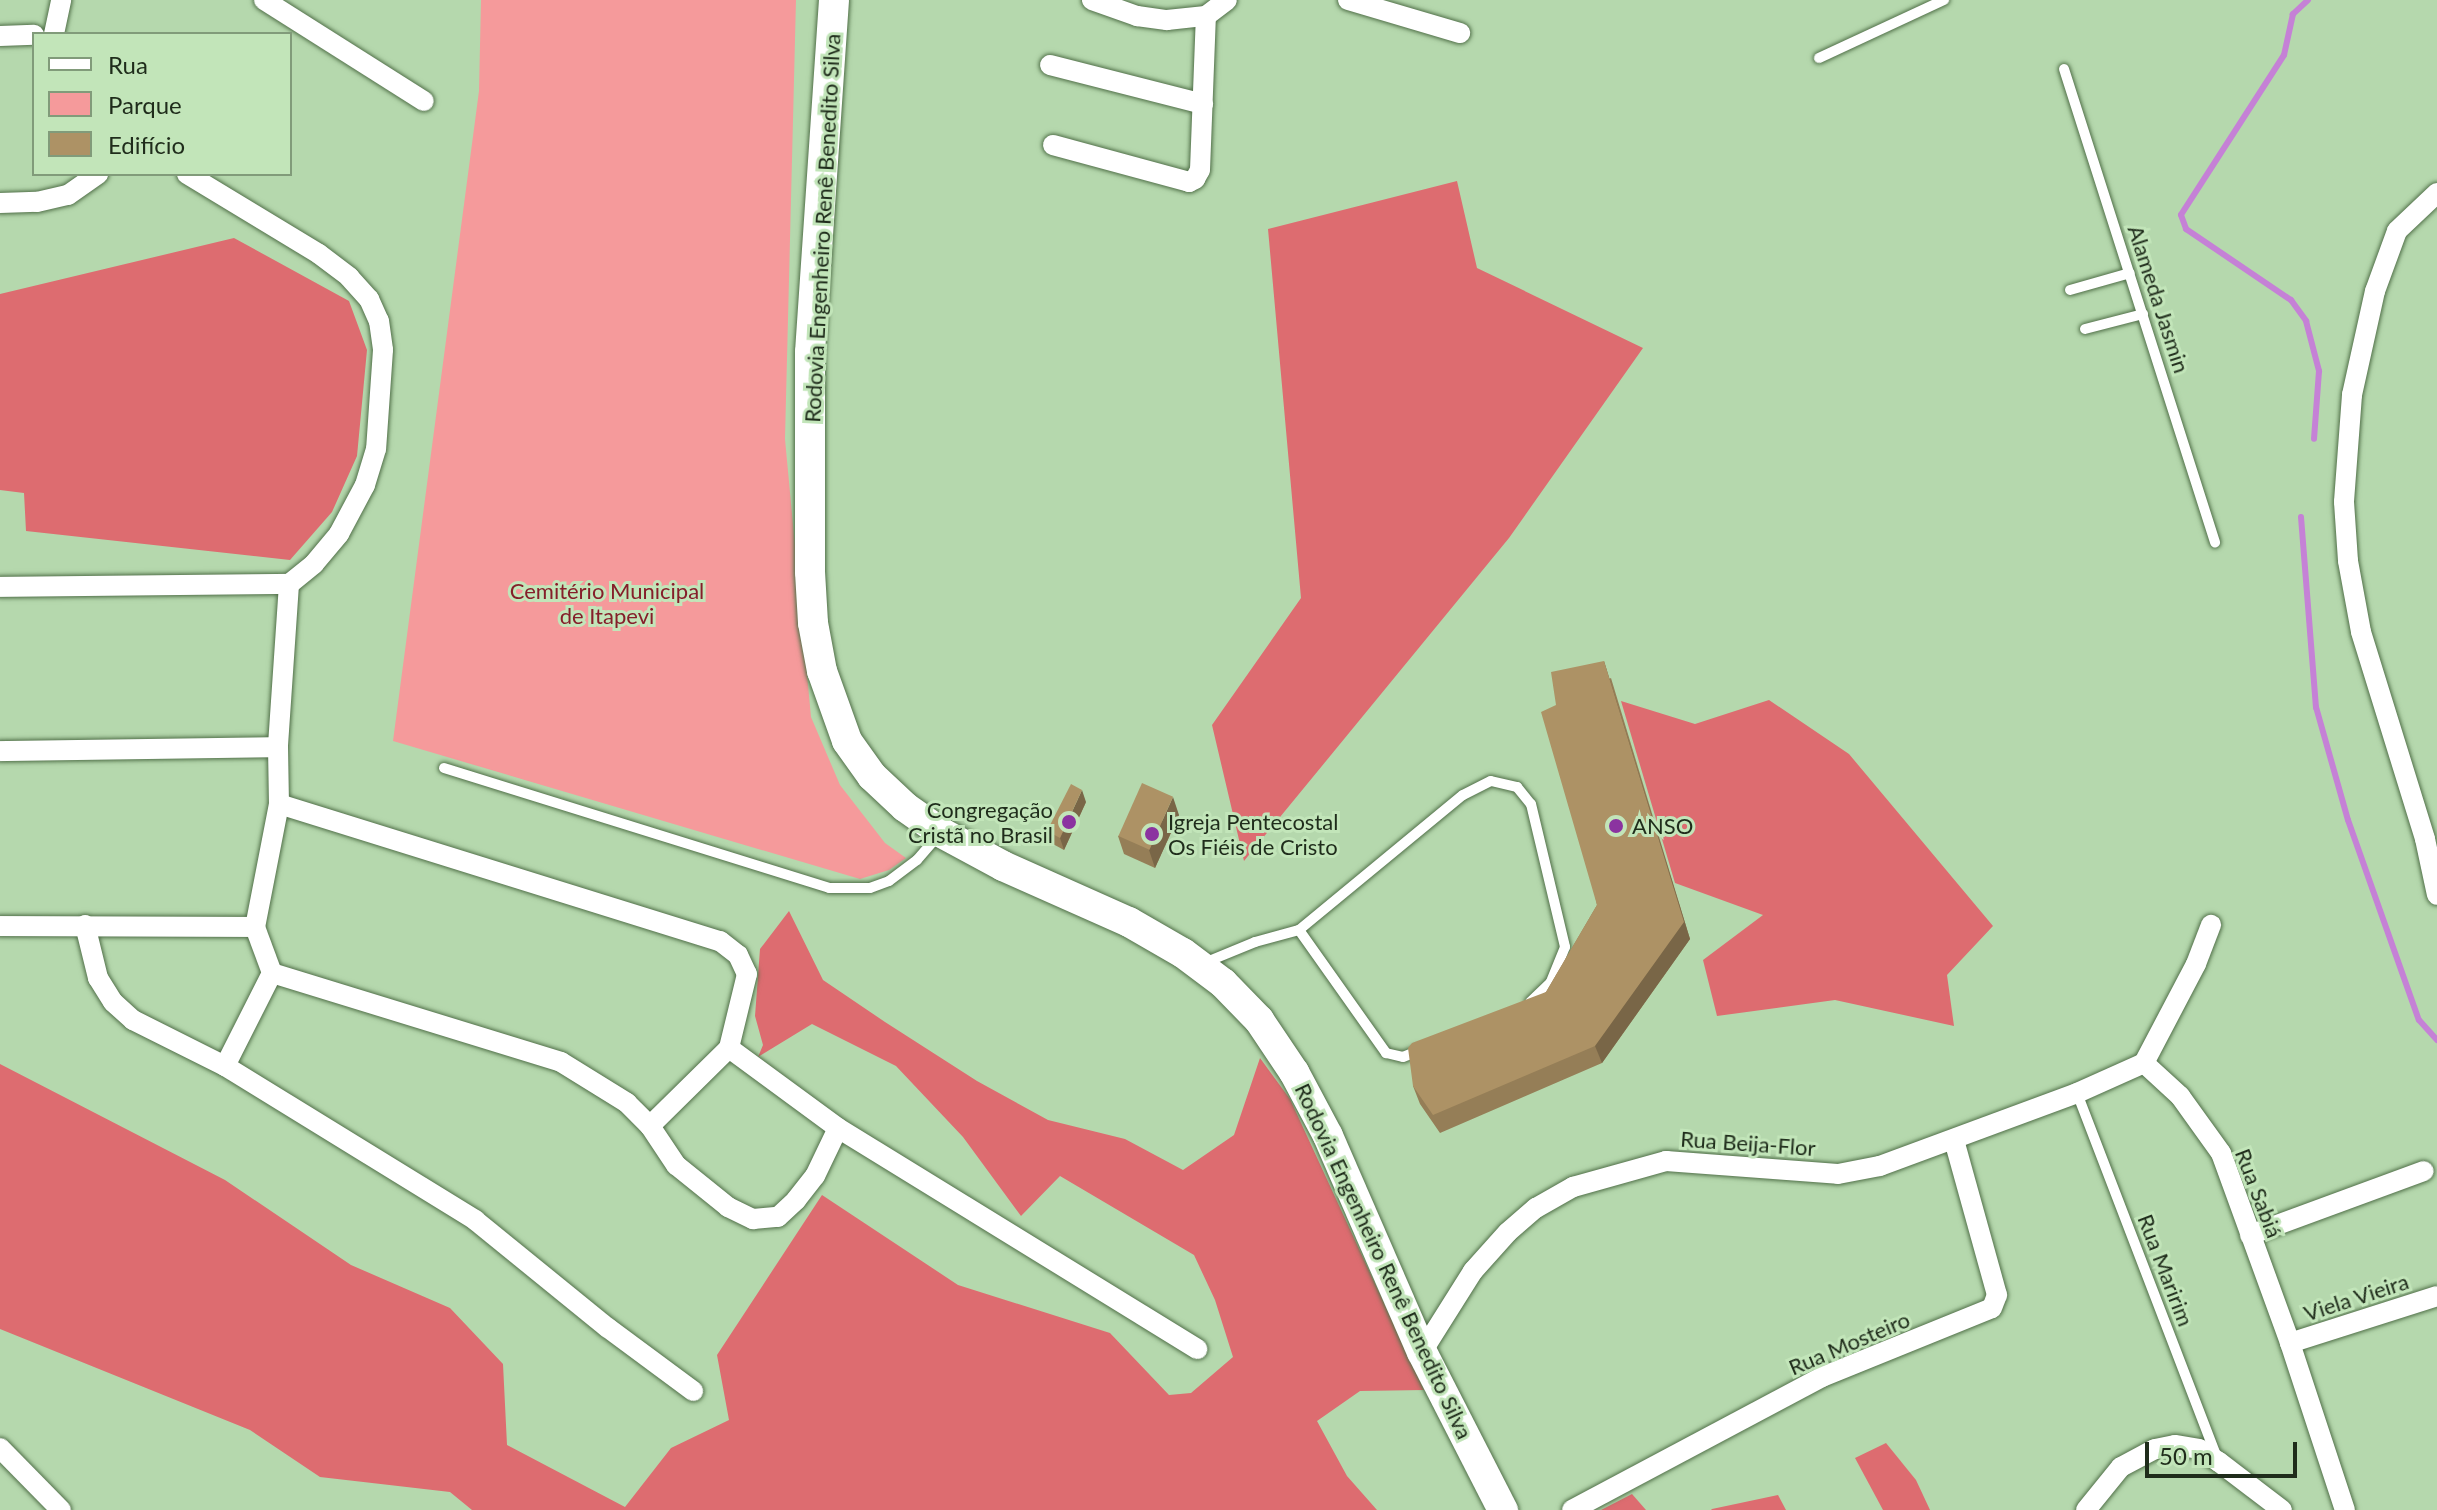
<!DOCTYPE html>
<meta charset="utf-8">
<style>
body{margin:0}
#map{position:relative;width:2437px;height:1510px;overflow:hidden;background:#b5d8ad;font-family:Lato,sans-serif}
div>[style]{position:absolute}
[style*='--x']{left:calc(var(--x)*1px);top:calc(var(--y)*1px);width:calc(var(--w)*1px);rotate:calc(var(--a)*1deg)}
.green>*{inset:0;background:#f59a9b}
.forest>*{inset:0;background:#dd6c70}
.stream>*{height:6px;margin:-3px;padding:0 3px;transform-origin:3px;border-radius:3px;background:#c581d6}
.roads{filter:drop-shadow(0 0 2px #517049) drop-shadow(0 0 2px #517049)}
.service>*{height:10px;margin:-5px;padding:0 5px;transform-origin:5px;border-radius:5px;background:#fff}
.minor>*{height:20px;margin:-10px;padding:0 10px;transform-origin:10px;border-radius:10px;background:#fff}
.primary>*{height:30px;margin:-15px;padding:0 15px;transform-origin:15px;border-radius:15px;background:#fff}
.wall>*{inset:0;background:#957e57}
.shaded-wall>*{inset:0;background:#796647}
.building>*{inset:0;background:#ad9265;transform-origin:0 0}
.dots>*{width:22px;height:22px;translate:-50% -50%;box-sizing:border-box;border:4px solid #c2e5b9;border-radius:50%}
span{translate:-50% -50%;white-space:nowrap;text-align:center;line-height:1.15;-webkit-text-stroke:6px #c2e5b9;paint-order:stroke}
.street-label{font-size:22px;color:#1f2c1b}
.park-label{font-size:22px;color:#851e2a}
.poi-label{font-size:22px;color:#1f2c1b}
.right{translate:-100% -50%;text-align:right}
.left{translate:0 -50%;text-align:left}
.legend{position:absolute;left:32px;top:32px;width:260px;height:144px;box-sizing:border-box;background:#c2e5b9;border:2px solid #819b7a;margin:0;padding:10px 14px;list-style:none;font-size:24px;color:#1f2c1b}
.legend li{display:flex;align-items:center;gap:16px;height:40px}
.legend b{width:40px;border:2px solid #819b7a}
.scale{position:absolute;left:2145px;top:1442px;width:152px;height:36px;box-sizing:border-box;border:4px solid #1f2c1b;border-top:0;padding-left:10px;font-size:24px;line-height:28px;white-space:nowrap;color:#1f2c1b;-webkit-text-stroke:6px #c2e5b9;paint-order:stroke}
</style>
<div id="map">
<div class="green">
<i style="clip-path:polygon(481px 0,796px 0,785px 439px,811px 717px,840px 785px,885px 843px,906px 858px,889px 870px,860px 879px,393px 741px,479px 91px)"></i>
</div>
<div class="forest">
<i style="clip-path:polygon(1457px 181px,1477px 268px,1643px 348px,1509px 538px,1244px 861px,1212px 725px,1301px 598px,1268px 229px)"></i>
<i style="clip-path:polygon(234px 238px,349px 301px,367px 350px,357px 456px,332px 512px,290px 560px,26px 531px,24px 493px,0 490px,0 294px)"></i>
<i style="clip-path:polygon(1769px 700px,1849px 754px,1993px 926px,1947px 975px,1954px 1026px,1835px 1000px,1717px 1016px,1703px 960px,1763px 915px,1675px 883px,1621px 701px,1695px 724px)"></i>
<i style="clip-path:polygon(789px 911px,823px 980px,885px 1022px,977px 1081px,1048px 1120px,1125px 1139px,1183px 1170px,1234px 1135px,1260px 1058px,1290px 1099px,1424px 1390px,1360px 1391px,1317px 1421px,1347px 1476px,1377px 1510px,472px 1510px,450px 1492px,320px 1477px,250px 1430px,0 1329px,0 1064px,225px 1180px,351px 1265px,450px 1308px,503px 1364px,507px 1445px,625px 1507px,671px 1448px,729px 1420px,717px 1355px,822px 1195px,958px 1285px,1110px 1333px,1169px 1395px,1191px 1393px,1233px 1357px,1215px 1300px,1194px 1255px,1060px 1176px,1021px 1216px,963px 1137px,896px 1066px,812px 1024px,758px 1057px,763px 1045px,755px 1016px,760px 949px)"></i>
<i style="clip-path:polygon(1886px 1443px,1916px 1480px,1930px 1510px,1883px 1510px,1855px 1458px)"></i>
<i style="clip-path:polygon(1632px 1494px,1646px 1510px,1601px 1510px)"></i>
<i style="clip-path:polygon(1778px 1495px,1786px 1510px,1711px 1510px,1712px 1509px)"></i>
</div>
<div class="stream">
<i style="--x:2308;--y:0;--w:21;--a:137"></i>
<i style="--x:2293;--y:14;--w:42;--a:102.4"></i>
<i style="--x:2284;--y:55;--w:190;--a:122.8"></i>
<i style="--x:2181;--y:215;--w:15;--a:70"></i>
<i style="--x:2186;--y:229;--w:127;--a:34.1"></i>
<i style="--x:2291;--y:300;--w:26;--a:54"></i>
<i style="--x:2306;--y:321;--w:52;--a:75.4"></i>
<i style="--x:2319;--y:371;--w:68;--a:94.2"></i>
<i style="--x:2301;--y:517;--w:191;--a:85.5"></i>
<i style="--x:2316;--y:707;--w:117;--a:74.2"></i>
<i style="--x:2348;--y:820;--w:212;--a:70.5"></i>
<i style="--x:2419;--y:1020;--w:27;--a:48"></i>
</div>
<div class="roads">
<div class="service">
<i style="--x:1819;--y:58;--w:138;--a:-24.9"></i>
<i style="--x:2064;--y:69;--w:497;--a:72.3"></i>
<i style="--x:2070;--y:290;--w:62;--a:-15.8"></i>
<i style="--x:2085;--y:329;--w:60;--a:-14.5"></i>
<i style="--x:444;--y:768;--w:403;--a:17.3"></i>
<i style="--x:829;--y:888;--w:41;--a:0"></i>
<i style="--x:870;--y:888;--w:20;--a:-20"></i>
<i style="--x:889;--y:881;--w:35;--a:-37"></i>
<i style="--x:917;--y:860;--w:35;--a:-49"></i>
<i style="--x:1299;--y:930;--w:151;--a:54.7"></i>
<i style="--x:1386;--y:1053;--w:17;--a:13"></i>
<i style="--x:1403;--y:1057;--w:18;--a:-22"></i>
<i style="--x:1204;--y:963;--w:55;--a:-22.4"></i>
<i style="--x:1255;--y:942;--w:46;--a:-15.3"></i>
<i style="--x:1299;--y:930;--w:212;--a:-39.5"></i>
<i style="--x:1463;--y:795;--w:31;--a:-27"></i>
<i style="--x:1491;--y:781;--w:27;--a:13"></i>
<i style="--x:1517;--y:787;--w:22;--a:51"></i>
<i style="--x:1531;--y:804;--w:147;--a:76.6"></i>
<i style="--x:1565;--y:947;--w:38;--a:112"></i>
<i style="--x:1551;--y:982;--w:29;--a:136"></i>
<i style="--x:2077;--y:1093;--w:390;--a:69"></i>
</div>
<div class="minor">
<i style="--x:264;--y:0;--w:189;--a:32.3"></i>
<i style="--x:1092;--y:0;--w:48;--a:19.6"></i>
<i style="--x:1137;--y:16;--w:30;--a:8"></i>
<i style="--x:1167;--y:20;--w:39;--a:-6"></i>
<i style="--x:1206;--y:16;--w:26;--a:-37"></i>
<i style="--x:1348;--y:0;--w:117;--a:16.4"></i>
<i style="--x:54;--y:34;--w:35;--a:-78"></i>
<i style="--x:0;--y:36;--w:34;--a:-2"></i>
<i style="--x:1050;--y:65;--w:158;--a:14.3"></i>
<i style="--x:1053;--y:145;--w:141;--a:15.2"></i>
<i style="--x:1189;--y:182;--w:7;--a:-27"></i>
<i style="--x:1195;--y:179;--w:10;--a:-61"></i>
<i style="--x:1200;--y:170;--w:154;--a:-87.8"></i>
<i style="--x:187;--y:174;--w:154;--a:31.2"></i>
<i style="--x:319;--y:254;--w:38;--a:37"></i>
<i style="--x:349;--y:277;--w:30;--a:48"></i>
<i style="--x:369;--y:299;--w:24;--a:66"></i>
<i style="--x:379;--y:321;--w:29;--a:82"></i>
<i style="--x:383;--y:350;--w:99;--a:94"></i>
<i style="--x:376;--y:449;--w:38;--a:107"></i>
<i style="--x:365;--y:485;--w:55;--a:118"></i>
<i style="--x:339;--y:534;--w:39;--a:130"></i>
<i style="--x:314;--y:564;--w:32;--a:141"></i>
<i style="--x:289;--y:584;--w:163;--a:93.9"></i>
<i style="--x:278;--y:747;--w:57;--a:89"></i>
<i style="--x:279;--y:804;--w:125;--a:101"></i>
<i style="--x:2437;--y:193;--w:55;--a:136.5"></i>
<i style="--x:2397;--y:231;--w:64;--a:110.1"></i>
<i style="--x:2375;--y:291;--w:107;--a:102.5"></i>
<i style="--x:2352;--y:395;--w:107;--a:94.3"></i>
<i style="--x:2344;--y:502;--w:59;--a:86.1"></i>
<i style="--x:2348;--y:561;--w:72;--a:79.6"></i>
<i style="--x:2361;--y:632;--w:217;--a:72.8"></i>
<i style="--x:2425;--y:839;--w:57;--a:77.9"></i>
<i style="--x:0;--y:203;--w:37;--a:-2"></i>
<i style="--x:37;--y:202;--w:32;--a:-13"></i>
<i style="--x:68;--y:195;--w:37;--a:-35"></i>
<i style="--x:0;--y:587;--w:289;--a:-0.6"></i>
<i style="--x:0;--y:751;--w:278;--a:-0.8"></i>
<i style="--x:279;--y:804;--w:462;--a:17.3"></i>
<i style="--x:720;--y:941;--w:23;--a:38"></i>
<i style="--x:738;--y:955;--w:21;--a:65"></i>
<i style="--x:747;--y:974;--w:76;--a:103.7"></i>
<i style="--x:729;--y:1048;--w:111;--a:135.4"></i>
<i style="--x:85;--y:925;--w:55;--a:76.2"></i>
<i style="--x:98;--y:978;--w:28;--a:58"></i>
<i style="--x:113;--y:1002;--w:27;--a:42"></i>
<i style="--x:133;--y:1020;--w:103;--a:26.6"></i>
<i style="--x:225;--y:1066;--w:294;--a:31.6"></i>
<i style="--x:475;--y:1220;--w:171;--a:39.1"></i>
<i style="--x:608;--y:1328;--w:106;--a:36.5"></i>
<i style="--x:0;--y:926;--w:255;--a:0.2"></i>
<i style="--x:272;--y:973;--w:302;--a:17.1"></i>
<i style="--x:561;--y:1062;--w:78;--a:31.8"></i>
<i style="--x:627;--y:1103;--w:33;--a:45"></i>
<i style="--x:650;--y:1126;--w:47;--a:56.3"></i>
<i style="--x:676;--y:1165;--w:67;--a:38.9"></i>
<i style="--x:728;--y:1207;--w:28;--a:26"></i>
<i style="--x:753;--y:1219;--w:25;--a:-5"></i>
<i style="--x:778;--y:1217;--w:25;--a:-43"></i>
<i style="--x:796;--y:1200;--w:31;--a:-52"></i>
<i style="--x:815;--y:1176;--w:53;--a:-64.4"></i>
<i style="--x:729;--y:1048;--w:135;--a:36.3"></i>
<i style="--x:838;--y:1128;--w:422;--a:31.6"></i>
<i style="--x:2144;--y:1063;--w:49;--a:42.5"></i>
<i style="--x:2180;--y:1096;--w:70;--a:54.3"></i>
<i style="--x:2221;--y:1153;--w:202;--a:70"></i>
<i style="--x:2290;--y:1343;--w:176;--a:71.8"></i>
<i style="--x:2144;--y:1063;--w:112;--a:-62.3"></i>
<i style="--x:2196;--y:964;--w:42;--a:-69"></i>
<i style="--x:225;--y:1066;--w:104;--a:-63.2"></i>
<i style="--x:272;--y:973;--w:49;--a:-110.3"></i>
<i style="--x:2250;--y:1235;--w:185;--a:-20.2"></i>
<i style="--x:2290;--y:1343;--w:154;--a:-17.7"></i>
<i style="--x:1422;--y:1352;--w:96;--a:-57.8"></i>
<i style="--x:1473;--y:1271;--w:52;--a:-48.1"></i>
<i style="--x:1508;--y:1232;--w:37;--a:-41"></i>
<i style="--x:1536;--y:1208;--w:43;--a:-29.6"></i>
<i style="--x:1573;--y:1187;--w:97;--a:-15.6"></i>
<i style="--x:1666;--y:1161;--w:172;--a:4.3"></i>
<i style="--x:1838;--y:1174;--w:43;--a:-10.8"></i>
<i style="--x:1880;--y:1166;--w:210;--a:-20.3"></i>
<i style="--x:2077;--y:1093;--w:73;--a:-24.1"></i>
<i style="--x:0;--y:1448;--w:87;--a:45.5"></i>
<i style="--x:1572;--y:1510;--w:283;--a:-28"></i>
<i style="--x:1822;--y:1377;--w:183;--a:-22.1"></i>
<i style="--x:1992;--y:1308;--w:14;--a:-69"></i>
<i style="--x:1997;--y:1295;--w:161;--a:-105.5"></i>
<i style="--x:2086;--y:1510;--w:55;--a:-50.9"></i>
<i style="--x:2121;--y:1467;--w:38;--a:-28"></i>
<i style="--x:2155;--y:1449;--w:20;--a:-11"></i>
<i style="--x:2175;--y:1445;--w:24;--a:9"></i>
<i style="--x:2199;--y:1449;--w:24;--a:33"></i>
<i style="--x:2219;--y:1462;--w:79;--a:37.3"></i>
</div>
<div class="primary">
<i style="--x:834;--y:0;--w:353;--a:93.9"></i>
<i style="--x:810;--y:352;--w:220;--a:90"></i>
<i style="--x:810;--y:572;--w:51;--a:86.6"></i>
<i style="--x:813;--y:623;--w:49;--a:79.4"></i>
<i style="--x:822;--y:671;--w:74;--a:70.3"></i>
<i style="--x:847;--y:741;--w:43;--a:54.5"></i>
<i style="--x:872;--y:776;--w:45;--a:43.2"></i>
<i style="--x:905;--y:807;--w:45;--a:35.1"></i>
<i style="--x:942;--y:833;--w:69;--a:28.4"></i>
<i style="--x:1003;--y:866;--w:138;--a:24"></i>
<i style="--x:1129;--y:922;--w:62;--a:29.9"></i>
<i style="--x:1183;--y:953;--w:50;--a:36.9"></i>
<i style="--x:1223;--y:983;--w:52;--a:45.8"></i>
<i style="--x:1259;--y:1020;--w:63;--a:56.1"></i>
<i style="--x:1294;--y:1072;--w:72;--a:62"></i>
<i style="--x:1328;--y:1136;--w:236;--a:66.5"></i>
<i style="--x:1422;--y:1352;--w:178;--a:62.9"></i>
</div>
</div>
<div class="wall">
<i style="clip-path:polygon(1611px 678px,1690px 939px,1602px 1063px,1440px 1133px,1420px 1104px,1413px 1086px,1546px 992px,1597px 905px,1556px 705px)"></i>
<i style="clip-path:polygon(1086px 802px,1064px 850px,1051px 843px,1047px 831px)"></i>
<i style="clip-path:polygon(1179px 815px,1155px 868px,1124px 854px,1118px 836px)"></i>
</div>
<div class="shaded-wall">
<i style="clip-path:polygon(1604px 661px,1690px 939px,1602px 1063px,1595px 1046px)"></i>
<i style="clip-path:polygon(1082px 790px,1086px 802px,1064px 850px,1060px 838px)"></i>
<i style="clip-path:polygon(1173px 797px,1179px 815px,1155px 868px,1149px 850px)"></i>
</div>
<div class="building">
<i style="clip-path:polygon(1604px 661px,1684px 922px,1595px 1046px,1433px 1115px,1413px 1086px,1408px 1048px,1412px 1043px,1546px 992px,1597px 905px,1541px 712px,1556px 705px,1551px 672px)"></i>
<i style="left:1142px;top:783px;width:34px;height:58px;rotate:24deg"></i>
<i style="clip-path:polygon(1071px 784px,1082px 790px,1060px 838px,1047px 831px)"></i>
</div>
<div class="dots">
<i style="left:1069px;top:822px;background:#8b33a0"></i>
<i style="left:1616px;top:826px;background:#8b33a0"></i>
<i style="left:1152px;top:834px;background:#8b33a0"></i>
</div>
<div class="street-label">
<span style="left:822px;top:228px;rotate:-87deg">Rodovia Engenheiro Renê Benedito Silva</span>
<span style="left:2159px;top:299px;rotate:72deg">Alameda Jasmin</span>
<span style="left:1748px;top:1143px;rotate:4deg">Rua Beija-Flor</span>
<span style="left:2259px;top:1193px;rotate:69deg">Rua Sabiá</span>
<span style="left:1384px;top:1261px;rotate:65deg">Rodovia Engenheiro Renê Benedito Silva</span>
<span style="left:2166px;top:1270px;rotate:69deg">Rua Maririm</span>
<span style="left:2356px;top:1297px;rotate:-18deg">Viela Vieira</span>
<span style="left:1849px;top:1343px;rotate:-23deg">Rua Mosteiro</span>
</div>
<div class="park-label">
<span style="left:607px;top:603px">Cemitério Municipal<br>de Itapevi</span>
</div>
<div class="poi-label">
<span class="right" style="left:1053px;top:822px">Congregação<br>Cristã no Brasil</span>
<span class="left" style="left:1168px;top:834px">Igreja Pentecostal<br>Os Fiéis de Cristo</span>
<span class="left" style="left:1632px;top:826px">ANSO</span>
</div>
<ul class="legend">
<li><b style="height:10px;background:#fff"></b>Rua</li>
<li><b style="height:22px;background:#f59a9b"></b>Parque</li>
<li><b style="height:22px;background:#ad9265"></b>Edifício</li>
</ul>
<div class="scale">50 m</div>
</div>
